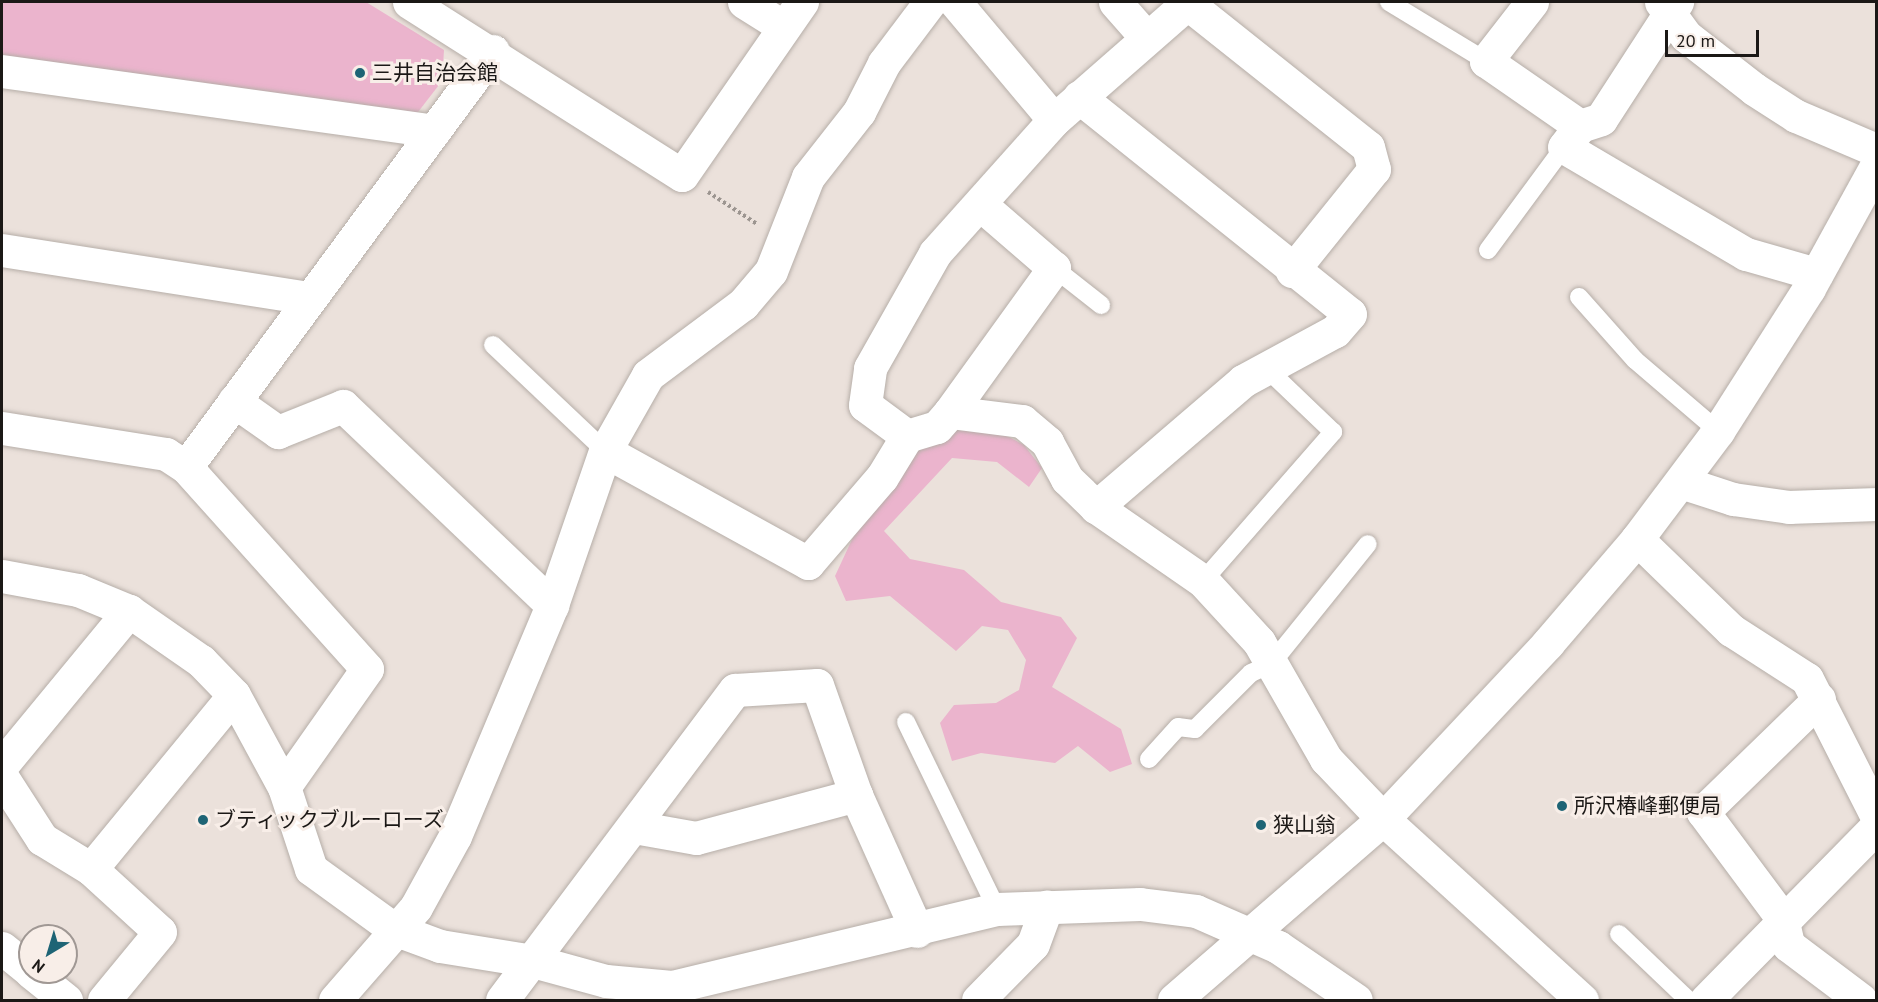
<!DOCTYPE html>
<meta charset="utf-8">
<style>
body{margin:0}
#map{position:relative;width:1878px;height:1002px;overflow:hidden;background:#ebe1db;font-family:"PT Sans","Noto Sans JP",sans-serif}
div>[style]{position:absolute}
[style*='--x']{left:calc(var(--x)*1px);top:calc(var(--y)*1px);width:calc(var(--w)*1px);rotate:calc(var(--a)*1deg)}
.green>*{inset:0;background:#ebb4cd}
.path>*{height:4px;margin-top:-2px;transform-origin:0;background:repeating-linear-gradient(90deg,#9c9590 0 3px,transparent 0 6px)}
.roads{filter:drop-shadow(0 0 2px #b6aea8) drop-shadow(0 0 2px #b6aea8)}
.service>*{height:18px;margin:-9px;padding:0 9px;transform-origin:9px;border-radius:9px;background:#fff}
.minor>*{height:33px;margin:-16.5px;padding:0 16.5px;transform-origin:16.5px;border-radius:16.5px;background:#fff}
.tertiary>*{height:33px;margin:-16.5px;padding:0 16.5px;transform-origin:16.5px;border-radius:16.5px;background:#fff}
.dots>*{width:16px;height:16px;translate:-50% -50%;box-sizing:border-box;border:3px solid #f8eee8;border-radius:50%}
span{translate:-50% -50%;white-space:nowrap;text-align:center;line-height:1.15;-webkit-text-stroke:6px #f8eee8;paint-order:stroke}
.poi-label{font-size:21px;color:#1b1816}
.left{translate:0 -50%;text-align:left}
.frame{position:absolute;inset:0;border:3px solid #1b1816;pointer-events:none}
.north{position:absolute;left:18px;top:924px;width:60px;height:60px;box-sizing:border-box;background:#f8eee8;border:2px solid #a09894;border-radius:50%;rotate:218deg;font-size:16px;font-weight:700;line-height:24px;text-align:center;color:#1b1816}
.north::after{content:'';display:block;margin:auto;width:21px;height:27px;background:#1e6475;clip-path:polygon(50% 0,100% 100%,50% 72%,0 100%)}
.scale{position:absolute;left:1665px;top:30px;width:94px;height:27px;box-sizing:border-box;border:3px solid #1b1816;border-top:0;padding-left:8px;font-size:18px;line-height:21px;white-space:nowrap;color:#1b1816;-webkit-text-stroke:4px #f8eee8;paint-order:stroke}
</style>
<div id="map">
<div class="green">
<i style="clip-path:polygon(2px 2px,366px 2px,444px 50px,442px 81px,415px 116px,2px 59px)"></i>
<i style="clip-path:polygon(977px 420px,1024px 445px,1042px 468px,1029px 487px,997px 462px,952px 458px,884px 531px,910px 559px,964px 570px,1001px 602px,1061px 617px,1077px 638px,1052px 687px,1121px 729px,1132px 764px,1110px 772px,1078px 746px,1055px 763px,981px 753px,952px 761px,940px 723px,954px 705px,996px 703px,1019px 690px,1026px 660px,1008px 630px,982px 626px,956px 651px,890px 596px,846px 601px,835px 576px,855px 533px,921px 442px)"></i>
</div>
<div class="path">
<i style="--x:708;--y:192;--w:59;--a:33.1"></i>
</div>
<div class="roads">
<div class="service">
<i style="--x:1389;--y:2;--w:114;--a:31.3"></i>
<i style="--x:1488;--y:250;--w:128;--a:-53.6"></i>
<i style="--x:1054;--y:268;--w:60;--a:38.2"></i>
<i style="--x:1579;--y:297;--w:84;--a:48.4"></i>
<i style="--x:1635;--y:360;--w:109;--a:40.5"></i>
<i style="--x:493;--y:345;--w:154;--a:43.4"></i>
<i style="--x:1203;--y:581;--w:198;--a:-48.9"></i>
<i style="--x:1333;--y:432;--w:91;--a:-136.3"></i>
<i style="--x:906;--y:722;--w:208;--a:64.1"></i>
<i style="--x:1149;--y:759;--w:43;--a:-47.8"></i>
<i style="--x:1178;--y:727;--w:17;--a:7"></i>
<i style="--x:1195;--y:729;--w:79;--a:-45"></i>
<i style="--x:1251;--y:673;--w:22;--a:-24"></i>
<i style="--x:1271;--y:664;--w:154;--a:-51.1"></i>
<i style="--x:1619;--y:934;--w:95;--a:43.7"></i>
</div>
<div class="minor">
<i style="--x:409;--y:2;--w:323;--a:32.4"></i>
<i style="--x:682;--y:175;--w:211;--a:-55.3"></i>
<i style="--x:744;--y:2;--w:47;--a:32"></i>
<i style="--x:955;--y:2;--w:154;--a:50"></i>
<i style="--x:1115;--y:2;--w:45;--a:48.6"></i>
<i style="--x:1532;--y:2;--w:75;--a:127.9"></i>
<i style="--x:1486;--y:61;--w:114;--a:34.7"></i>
<i style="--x:1580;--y:126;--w:22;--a:-18"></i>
<i style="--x:1601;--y:119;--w:140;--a:-57"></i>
<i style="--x:1661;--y:2;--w:42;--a:53.7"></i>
<i style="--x:1686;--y:36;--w:86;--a:37.9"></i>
<i style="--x:1754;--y:89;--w:50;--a:32.7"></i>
<i style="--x:1796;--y:116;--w:87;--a:23"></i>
<i style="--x:1187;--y:3;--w:231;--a:38.5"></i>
<i style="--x:1368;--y:147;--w:23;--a:75"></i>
<i style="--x:1374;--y:169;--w:131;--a:128.8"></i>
<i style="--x:2;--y:71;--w:436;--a:7.9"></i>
<i style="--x:1079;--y:97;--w:347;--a:38.7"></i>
<i style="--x:1350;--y:314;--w:23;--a:131"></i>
<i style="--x:1335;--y:331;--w:105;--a:151.5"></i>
<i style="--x:1243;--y:381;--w:194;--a:139.4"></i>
<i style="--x:1580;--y:126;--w:26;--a:127"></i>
<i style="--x:1564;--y:147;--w:211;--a:30.5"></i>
<i style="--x:1746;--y:254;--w:73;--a:15.9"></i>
<i style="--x:2;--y:250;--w:310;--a:8.9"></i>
<i style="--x:234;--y:401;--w:54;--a:35.2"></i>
<i style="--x:278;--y:432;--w:70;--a:-21.8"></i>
<i style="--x:343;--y:406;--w:289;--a:43.6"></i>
<i style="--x:950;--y:412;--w:178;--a:-54.2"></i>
<i style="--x:1054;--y:268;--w:96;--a:-139.2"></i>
<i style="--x:2;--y:428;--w:166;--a:9"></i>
<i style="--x:166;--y:454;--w:24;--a:33"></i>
<i style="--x:186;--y:467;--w:271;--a:48.1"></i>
<i style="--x:367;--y:669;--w:144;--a:125.1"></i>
<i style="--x:907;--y:436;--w:52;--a:-143.6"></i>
<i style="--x:865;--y:405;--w:37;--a:-82"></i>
<i style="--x:870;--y:368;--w:132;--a:-60.5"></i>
<i style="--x:935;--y:253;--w:178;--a:-48.2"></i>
<i style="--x:1054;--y:120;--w:179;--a:-41.2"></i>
<i style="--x:605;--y:451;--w:232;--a:28.9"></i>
<i style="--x:808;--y:563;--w:113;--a:-49.3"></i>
<i style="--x:882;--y:477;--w:48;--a:-58.6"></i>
<i style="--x:907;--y:436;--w:31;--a:-17"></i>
<i style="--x:937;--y:427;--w:20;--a:-49"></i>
<i style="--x:950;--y:412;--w:73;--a:7.1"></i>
<i style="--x:1022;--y:421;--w:33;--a:40"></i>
<i style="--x:1047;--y:442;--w:42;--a:61.6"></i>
<i style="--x:1067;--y:479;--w:40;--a:44"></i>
<i style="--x:1096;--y:507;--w:130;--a:34.7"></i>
<i style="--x:1203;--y:581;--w:83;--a:47.4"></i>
<i style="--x:1259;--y:642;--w:135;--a:60.2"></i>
<i style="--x:1326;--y:759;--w:83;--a:46.5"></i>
<i style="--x:1383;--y:819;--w:269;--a:42.3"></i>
<i style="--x:186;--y:467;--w:517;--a:-53.57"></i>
<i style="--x:1637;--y:539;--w:131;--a:44.1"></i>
<i style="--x:1731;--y:630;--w:90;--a:32.8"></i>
<i style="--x:1807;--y:679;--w:153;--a:63.1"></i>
<i style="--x:2;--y:576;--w:77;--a:10.4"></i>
<i style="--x:78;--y:590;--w:55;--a:22.4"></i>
<i style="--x:129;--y:611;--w:88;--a:34.8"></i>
<i style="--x:201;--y:661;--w:47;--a:45.9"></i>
<i style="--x:234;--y:695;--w:105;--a:61.5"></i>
<i style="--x:284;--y:787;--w:86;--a:71.8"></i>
<i style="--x:311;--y:869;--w:102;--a:35.9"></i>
<i style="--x:394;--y:929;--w:49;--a:20.3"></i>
<i style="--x:440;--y:946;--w:94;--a:9.2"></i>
<i style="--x:533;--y:961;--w:76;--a:15.3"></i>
<i style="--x:606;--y:981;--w:66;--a:5.2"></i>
<i style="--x:672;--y:987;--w:334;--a:-13.5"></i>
<i style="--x:997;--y:909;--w:143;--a:-2"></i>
<i style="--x:1140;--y:904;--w:56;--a:7.1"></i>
<i style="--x:1196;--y:911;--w:90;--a:23.7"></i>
<i style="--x:1278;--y:947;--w:94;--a:34.2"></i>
<i style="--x:1819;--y:699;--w:162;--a:135.8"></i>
<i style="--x:1703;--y:812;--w:132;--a:53.3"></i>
<i style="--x:1782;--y:918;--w:28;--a:77"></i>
<i style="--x:1788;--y:945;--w:91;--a:37"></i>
<i style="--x:2;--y:765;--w:200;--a:-50.5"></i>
<i style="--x:2;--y:777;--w:74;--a:57.2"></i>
<i style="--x:42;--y:839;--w:57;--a:31.5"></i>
<i style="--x:91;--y:869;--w:93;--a:42.4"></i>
<i style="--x:160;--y:932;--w:88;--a:129.5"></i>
<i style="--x:634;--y:827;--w:63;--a:10.1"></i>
<i style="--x:696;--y:838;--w:166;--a:-15"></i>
<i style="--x:91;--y:869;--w:225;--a:-50.6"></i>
<i style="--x:2;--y:948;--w:36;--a:39"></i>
<i style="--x:31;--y:972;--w:45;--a:38.7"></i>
<i style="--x:335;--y:1000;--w:123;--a:-48.9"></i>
<i style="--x:416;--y:907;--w:81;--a:-61.2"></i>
<i style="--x:455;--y:836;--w:251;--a:-67.2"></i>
<i style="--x:552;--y:605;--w:163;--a:-71"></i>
<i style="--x:605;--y:451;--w:87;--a:-60.5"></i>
<i style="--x:648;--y:375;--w:119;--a:-36.8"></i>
<i style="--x:743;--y:304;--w:43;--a:-49.7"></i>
<i style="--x:771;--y:271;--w:101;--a:-68.5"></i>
<i style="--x:808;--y:177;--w:83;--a:-51.9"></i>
<i style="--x:859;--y:112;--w:55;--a:-63"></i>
<i style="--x:884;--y:63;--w:76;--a:-53"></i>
<i style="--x:502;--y:1000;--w:388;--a:-53.1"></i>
<i style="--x:735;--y:690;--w:82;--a:-3.5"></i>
<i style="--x:817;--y:685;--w:117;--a:70.5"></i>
<i style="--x:856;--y:795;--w:149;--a:65.8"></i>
<i style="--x:978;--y:1000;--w:78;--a:-45.5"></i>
<i style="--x:1033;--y:944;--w:40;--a:-69.8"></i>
<i style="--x:1706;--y:1000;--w:243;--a:-45.5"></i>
</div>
<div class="tertiary">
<i style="--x:1684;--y:483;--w:52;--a:18.1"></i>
<i style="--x:1733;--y:499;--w:57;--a:8.1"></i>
<i style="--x:1789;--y:507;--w:87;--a:-2"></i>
<i style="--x:1174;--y:1000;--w:276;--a:-40.9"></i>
<i style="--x:1383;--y:819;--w:241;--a:-46.8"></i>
<i style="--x:1548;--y:643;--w:137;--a:-49.4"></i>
<i style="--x:1637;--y:539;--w:135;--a:-53.1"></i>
<i style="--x:1718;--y:431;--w:169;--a:-57.5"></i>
<i style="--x:1809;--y:288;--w:139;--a:-61.2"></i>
</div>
</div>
<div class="dots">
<i style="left:360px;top:73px;background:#1e6475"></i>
<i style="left:1562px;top:806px;background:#1e6475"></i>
<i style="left:203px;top:820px;background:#1e6475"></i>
<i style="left:1261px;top:825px;background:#1e6475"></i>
</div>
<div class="poi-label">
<span class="left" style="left:372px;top:73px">三井自治会館</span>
<span class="left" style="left:1574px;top:806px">所沢椿峰郵便局</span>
<span class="left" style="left:215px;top:820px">ブティックブルーローズ</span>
<span class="left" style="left:1273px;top:825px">狭山翁</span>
</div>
<div class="frame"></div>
<div class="north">N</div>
<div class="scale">20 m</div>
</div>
